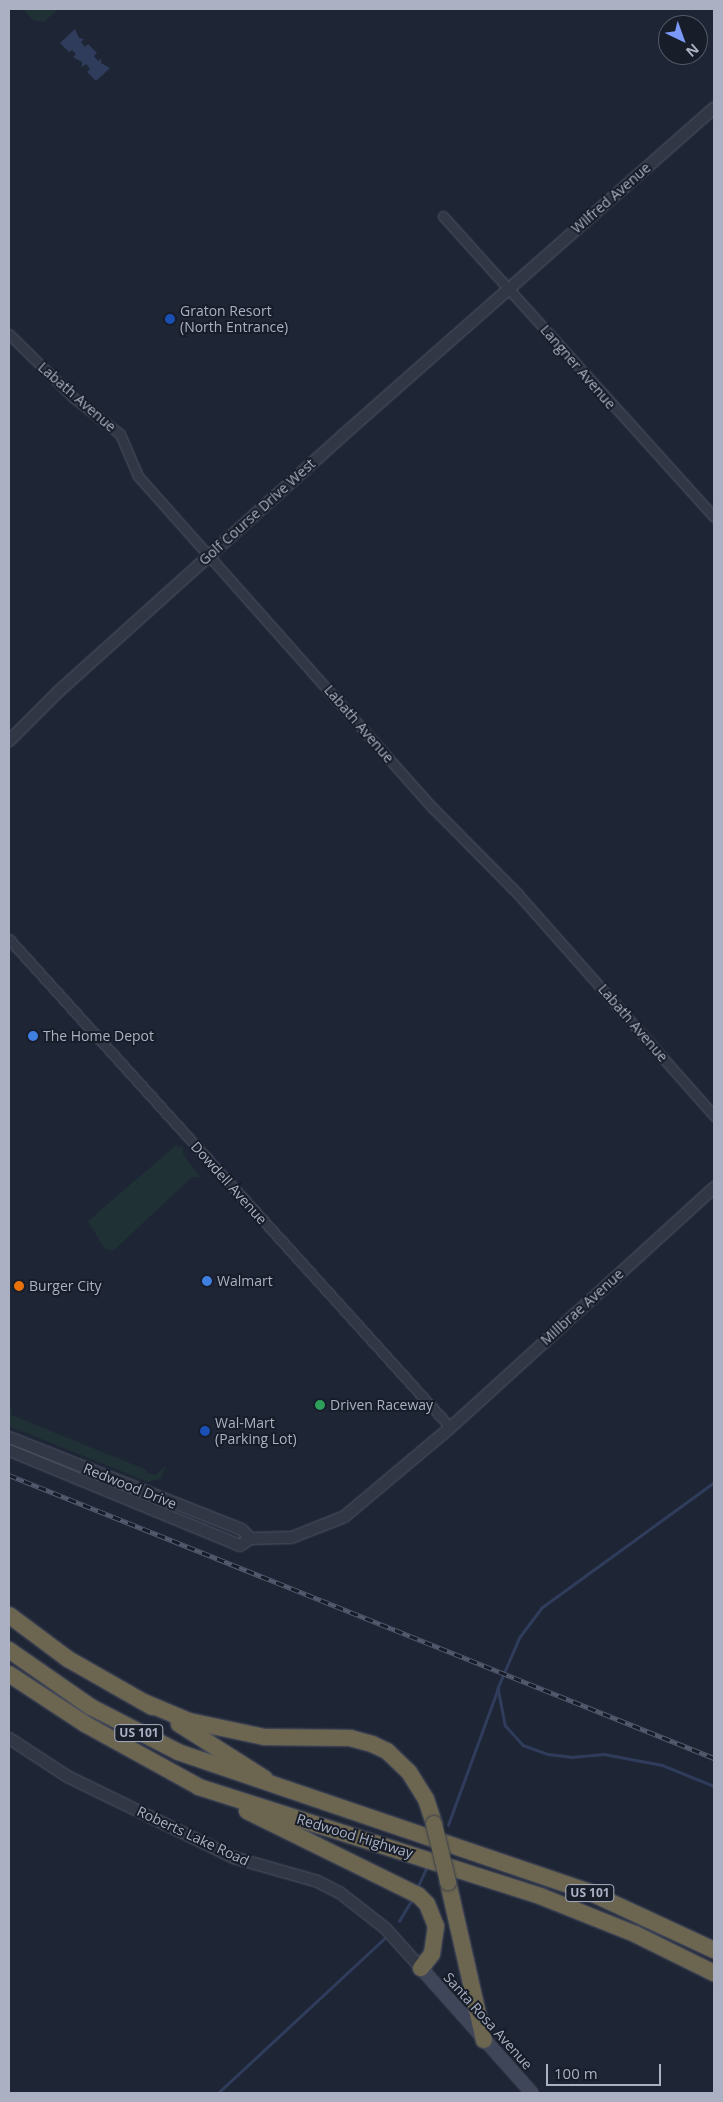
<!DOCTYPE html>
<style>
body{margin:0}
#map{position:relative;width:723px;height:2102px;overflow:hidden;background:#1e2535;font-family:"Open Sans",sans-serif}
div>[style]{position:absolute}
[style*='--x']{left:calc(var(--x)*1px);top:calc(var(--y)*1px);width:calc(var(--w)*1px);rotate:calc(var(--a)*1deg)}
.green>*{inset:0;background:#203136}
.water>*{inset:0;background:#303c5b}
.stream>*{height:2.5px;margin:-1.25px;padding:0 1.25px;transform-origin:1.25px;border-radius:1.25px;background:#303c5b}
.roads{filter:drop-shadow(0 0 1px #4f5464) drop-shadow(0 0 1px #4f5464)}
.minor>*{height:9px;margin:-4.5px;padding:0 4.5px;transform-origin:4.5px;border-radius:4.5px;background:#323746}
.tertiary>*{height:11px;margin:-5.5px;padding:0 5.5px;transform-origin:5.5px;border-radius:5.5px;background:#323746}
.secondary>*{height:12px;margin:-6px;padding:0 6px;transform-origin:6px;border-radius:6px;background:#404659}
.motorway>*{height:16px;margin:-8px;padding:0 8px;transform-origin:8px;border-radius:8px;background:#6c654f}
.rail>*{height:4.5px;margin-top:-2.25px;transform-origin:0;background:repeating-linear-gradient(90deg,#181d2a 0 8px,#535a6d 0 16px);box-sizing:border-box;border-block:1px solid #535a6d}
.bridges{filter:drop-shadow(0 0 1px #393f4d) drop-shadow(0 0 1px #393f4d)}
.motorway-bridge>*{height:16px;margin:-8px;padding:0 8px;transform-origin:8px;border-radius:8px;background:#6c654f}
.dots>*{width:14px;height:14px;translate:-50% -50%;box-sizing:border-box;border:2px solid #181d2a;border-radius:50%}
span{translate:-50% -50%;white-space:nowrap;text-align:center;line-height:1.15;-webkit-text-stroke:4px #181d2a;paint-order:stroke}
.shield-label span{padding:1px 4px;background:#181d2a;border:1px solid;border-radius:4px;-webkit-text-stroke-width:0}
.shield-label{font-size:12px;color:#abb1c3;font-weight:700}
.street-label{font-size:14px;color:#abb1c3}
.poi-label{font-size:14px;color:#abb1c3}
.left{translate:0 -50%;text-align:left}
.frame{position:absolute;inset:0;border:10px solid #abb1c3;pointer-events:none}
.north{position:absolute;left:658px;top:15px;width:50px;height:50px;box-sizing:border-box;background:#181d2a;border:1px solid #535867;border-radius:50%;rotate:138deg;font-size:14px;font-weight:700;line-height:20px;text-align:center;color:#abb1c3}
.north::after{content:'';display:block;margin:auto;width:18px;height:22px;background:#7b9af8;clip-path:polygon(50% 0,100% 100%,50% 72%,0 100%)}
.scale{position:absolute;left:546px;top:2064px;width:115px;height:22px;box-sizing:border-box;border:2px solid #abb1c3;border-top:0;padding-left:6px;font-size:15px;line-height:18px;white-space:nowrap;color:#abb1c3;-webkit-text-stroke:4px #181d2a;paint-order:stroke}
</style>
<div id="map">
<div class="green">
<i style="clip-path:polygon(23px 9px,58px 9px,44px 22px,33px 20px)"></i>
<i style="clip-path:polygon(175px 1146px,183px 1147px,183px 1154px,200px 1177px,192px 1177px,113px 1251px,105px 1249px,88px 1221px)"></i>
<i style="clip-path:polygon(9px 1405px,12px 1408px,11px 1415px,147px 1470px,147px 1473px,155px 1475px,166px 1466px,161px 1478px,148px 1482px,9px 1426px)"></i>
</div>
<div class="water">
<i style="clip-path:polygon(75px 29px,79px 38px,84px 39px,81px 42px,85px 47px,88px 44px,97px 53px,94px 56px,98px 61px,101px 59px,101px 63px,110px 68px,96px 81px,87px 72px,90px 69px,86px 64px,82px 67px,82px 62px,73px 57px,76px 54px,72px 50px,69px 52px,60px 43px)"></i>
</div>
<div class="stream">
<i style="--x:714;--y:1483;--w:213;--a:144"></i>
<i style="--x:542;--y:1608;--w:36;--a:127"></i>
<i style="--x:520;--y:1637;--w:56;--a:113.3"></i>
<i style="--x:498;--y:1688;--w:38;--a:79"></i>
<i style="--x:505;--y:1725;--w:27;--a:48"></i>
<i style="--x:523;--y:1745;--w:27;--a:20"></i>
<i style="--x:548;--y:1754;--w:23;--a:7"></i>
<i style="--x:571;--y:1757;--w:33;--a:-5"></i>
<i style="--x:604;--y:1754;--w:59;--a:10.7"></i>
<i style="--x:662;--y:1765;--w:56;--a:22"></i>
<i style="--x:448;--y:1825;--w:146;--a:-69.9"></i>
<i style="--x:418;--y:1886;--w:19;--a:-65"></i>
<i style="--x:399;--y:1921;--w:26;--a:-59"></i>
<i style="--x:218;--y:2093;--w:226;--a:-42.9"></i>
</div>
<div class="roads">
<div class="minor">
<i style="--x:443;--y:216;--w:405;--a:48"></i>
<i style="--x:9;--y:334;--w:91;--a:44.6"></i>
<i style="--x:74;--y:398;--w:58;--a:38"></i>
<i style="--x:120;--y:434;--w:46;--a:66.8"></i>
<i style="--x:138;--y:476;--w:444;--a:48.4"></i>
<i style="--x:433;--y:808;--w:120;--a:45.3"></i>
<i style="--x:517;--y:893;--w:298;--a:48.5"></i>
<i style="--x:9;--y:939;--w:658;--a:47.9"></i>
</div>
<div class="tertiary">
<i style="--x:9;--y:740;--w:69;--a:-45"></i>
<i style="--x:58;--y:691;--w:381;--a:-42"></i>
<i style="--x:341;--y:436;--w:497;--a:-41.4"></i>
<i style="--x:9;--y:1437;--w:250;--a:21.6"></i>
<i style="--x:241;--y:1529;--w:13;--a:45"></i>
<i style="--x:9;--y:1450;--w:249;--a:22.4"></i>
<i style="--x:239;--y:1545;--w:13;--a:-32"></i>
<i style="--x:250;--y:1538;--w:41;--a:-1.4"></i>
<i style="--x:291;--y:1537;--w:57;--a:-21.6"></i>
<i style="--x:344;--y:1516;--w:138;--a:-40"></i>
<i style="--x:450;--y:1427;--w:357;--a:-42.3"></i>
<i style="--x:9;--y:1738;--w:69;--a:33.2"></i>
<i style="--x:67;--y:1776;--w:185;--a:26"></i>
<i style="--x:233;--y:1857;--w:87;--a:15.9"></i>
<i style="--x:317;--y:1881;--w:25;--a:27"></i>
<i style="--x:339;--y:1892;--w:58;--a:38"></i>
<i style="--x:385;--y:1928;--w:54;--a:48"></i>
</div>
<div class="secondary">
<i style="--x:421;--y:1968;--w:167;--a:48.4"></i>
</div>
<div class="motorway">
<i style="--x:9;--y:1615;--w:74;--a:36.7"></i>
<i style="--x:68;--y:1659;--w:97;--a:29.7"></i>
<i style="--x:9;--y:1650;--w:100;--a:34.8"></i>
<i style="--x:91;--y:1707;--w:98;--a:27.3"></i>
<i style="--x:178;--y:1752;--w:434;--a:18.8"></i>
<i style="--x:589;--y:1892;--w:138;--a:24.9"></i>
<i style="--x:9;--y:1674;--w:91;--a:33.3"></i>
<i style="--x:85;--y:1724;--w:130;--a:28.9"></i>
<i style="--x:199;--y:1787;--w:358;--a:17.7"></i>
<i style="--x:540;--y:1896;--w:102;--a:21.8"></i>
<i style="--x:635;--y:1934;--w:88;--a:26.3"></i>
<i style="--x:144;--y:1702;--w:49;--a:22.9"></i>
<i style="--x:189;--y:1721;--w:77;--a:12"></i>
<i style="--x:264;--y:1737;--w:86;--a:0.7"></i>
<i style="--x:350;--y:1738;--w:23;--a:15"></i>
<i style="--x:372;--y:1744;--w:17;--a:25"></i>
<i style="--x:387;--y:1751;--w:30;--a:44"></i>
<i style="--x:409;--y:1772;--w:32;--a:58"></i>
<i style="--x:426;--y:1799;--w:26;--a:72"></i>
<i style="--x:179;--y:1724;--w:101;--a:32.4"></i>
<i style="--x:247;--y:1811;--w:191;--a:26.2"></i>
<i style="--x:418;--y:1895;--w:13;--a:45"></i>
<i style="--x:427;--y:1904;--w:24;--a:68"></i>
<i style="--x:436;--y:1926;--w:28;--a:98"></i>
<i style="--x:432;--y:1954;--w:18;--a:128"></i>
<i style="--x:448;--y:1882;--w:162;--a:77.2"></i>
</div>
</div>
<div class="rail">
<i style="--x:9;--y:1475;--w:760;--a:21.87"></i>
</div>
<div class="bridges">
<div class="motorway-bridge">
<i style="--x:434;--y:1824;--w:60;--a:76.4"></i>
</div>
</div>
<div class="dots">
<i style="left:170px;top:319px;background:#1a4fb4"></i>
<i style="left:33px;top:1036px;background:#3f7fe0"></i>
<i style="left:207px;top:1281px;background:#3f7fe0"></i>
<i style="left:19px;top:1286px;background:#e8710a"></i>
<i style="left:320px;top:1405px;background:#2e9e5b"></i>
<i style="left:205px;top:1431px;background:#1a4fb4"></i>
</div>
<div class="shield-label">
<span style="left:139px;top:1733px">US 101</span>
<span style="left:590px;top:1893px">US 101</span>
</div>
<div class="street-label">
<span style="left:611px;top:198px;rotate:-41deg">Wilfred Avenue</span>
<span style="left:578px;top:367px;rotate:49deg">Langner Avenue</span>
<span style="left:77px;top:397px;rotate:41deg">Labath Avenue</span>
<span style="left:257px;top:512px;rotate:-42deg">Golf Course Drive West</span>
<span style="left:359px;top:724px;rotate:49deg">Labath Avenue</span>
<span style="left:633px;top:1023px;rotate:49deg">Labath Avenue</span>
<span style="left:229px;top:1183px;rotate:48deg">Dowdell Avenue</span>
<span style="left:582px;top:1307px;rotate:-42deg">Millbrae Avenue</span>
<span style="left:130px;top:1486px;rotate:22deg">Redwood Drive</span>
<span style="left:193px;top:1836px;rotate:25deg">Roberts Lake Road</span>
<span style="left:355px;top:1836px;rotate:17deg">Redwood Highway</span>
<span style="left:488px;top:2021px;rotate:48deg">Santa Rosa Avenue</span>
</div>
<div class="poi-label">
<span class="left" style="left:180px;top:319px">Graton Resort<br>(North Entrance)</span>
<span class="left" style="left:43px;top:1036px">The Home Depot</span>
<span class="left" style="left:217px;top:1281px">Walmart</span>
<span class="left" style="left:29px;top:1286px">Burger City</span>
<span class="left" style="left:330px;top:1405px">Driven Raceway</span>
<span class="left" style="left:215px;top:1431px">Wal-Mart<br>(Parking Lot)</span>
</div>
<div class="frame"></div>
<div class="north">N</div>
<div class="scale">100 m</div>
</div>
